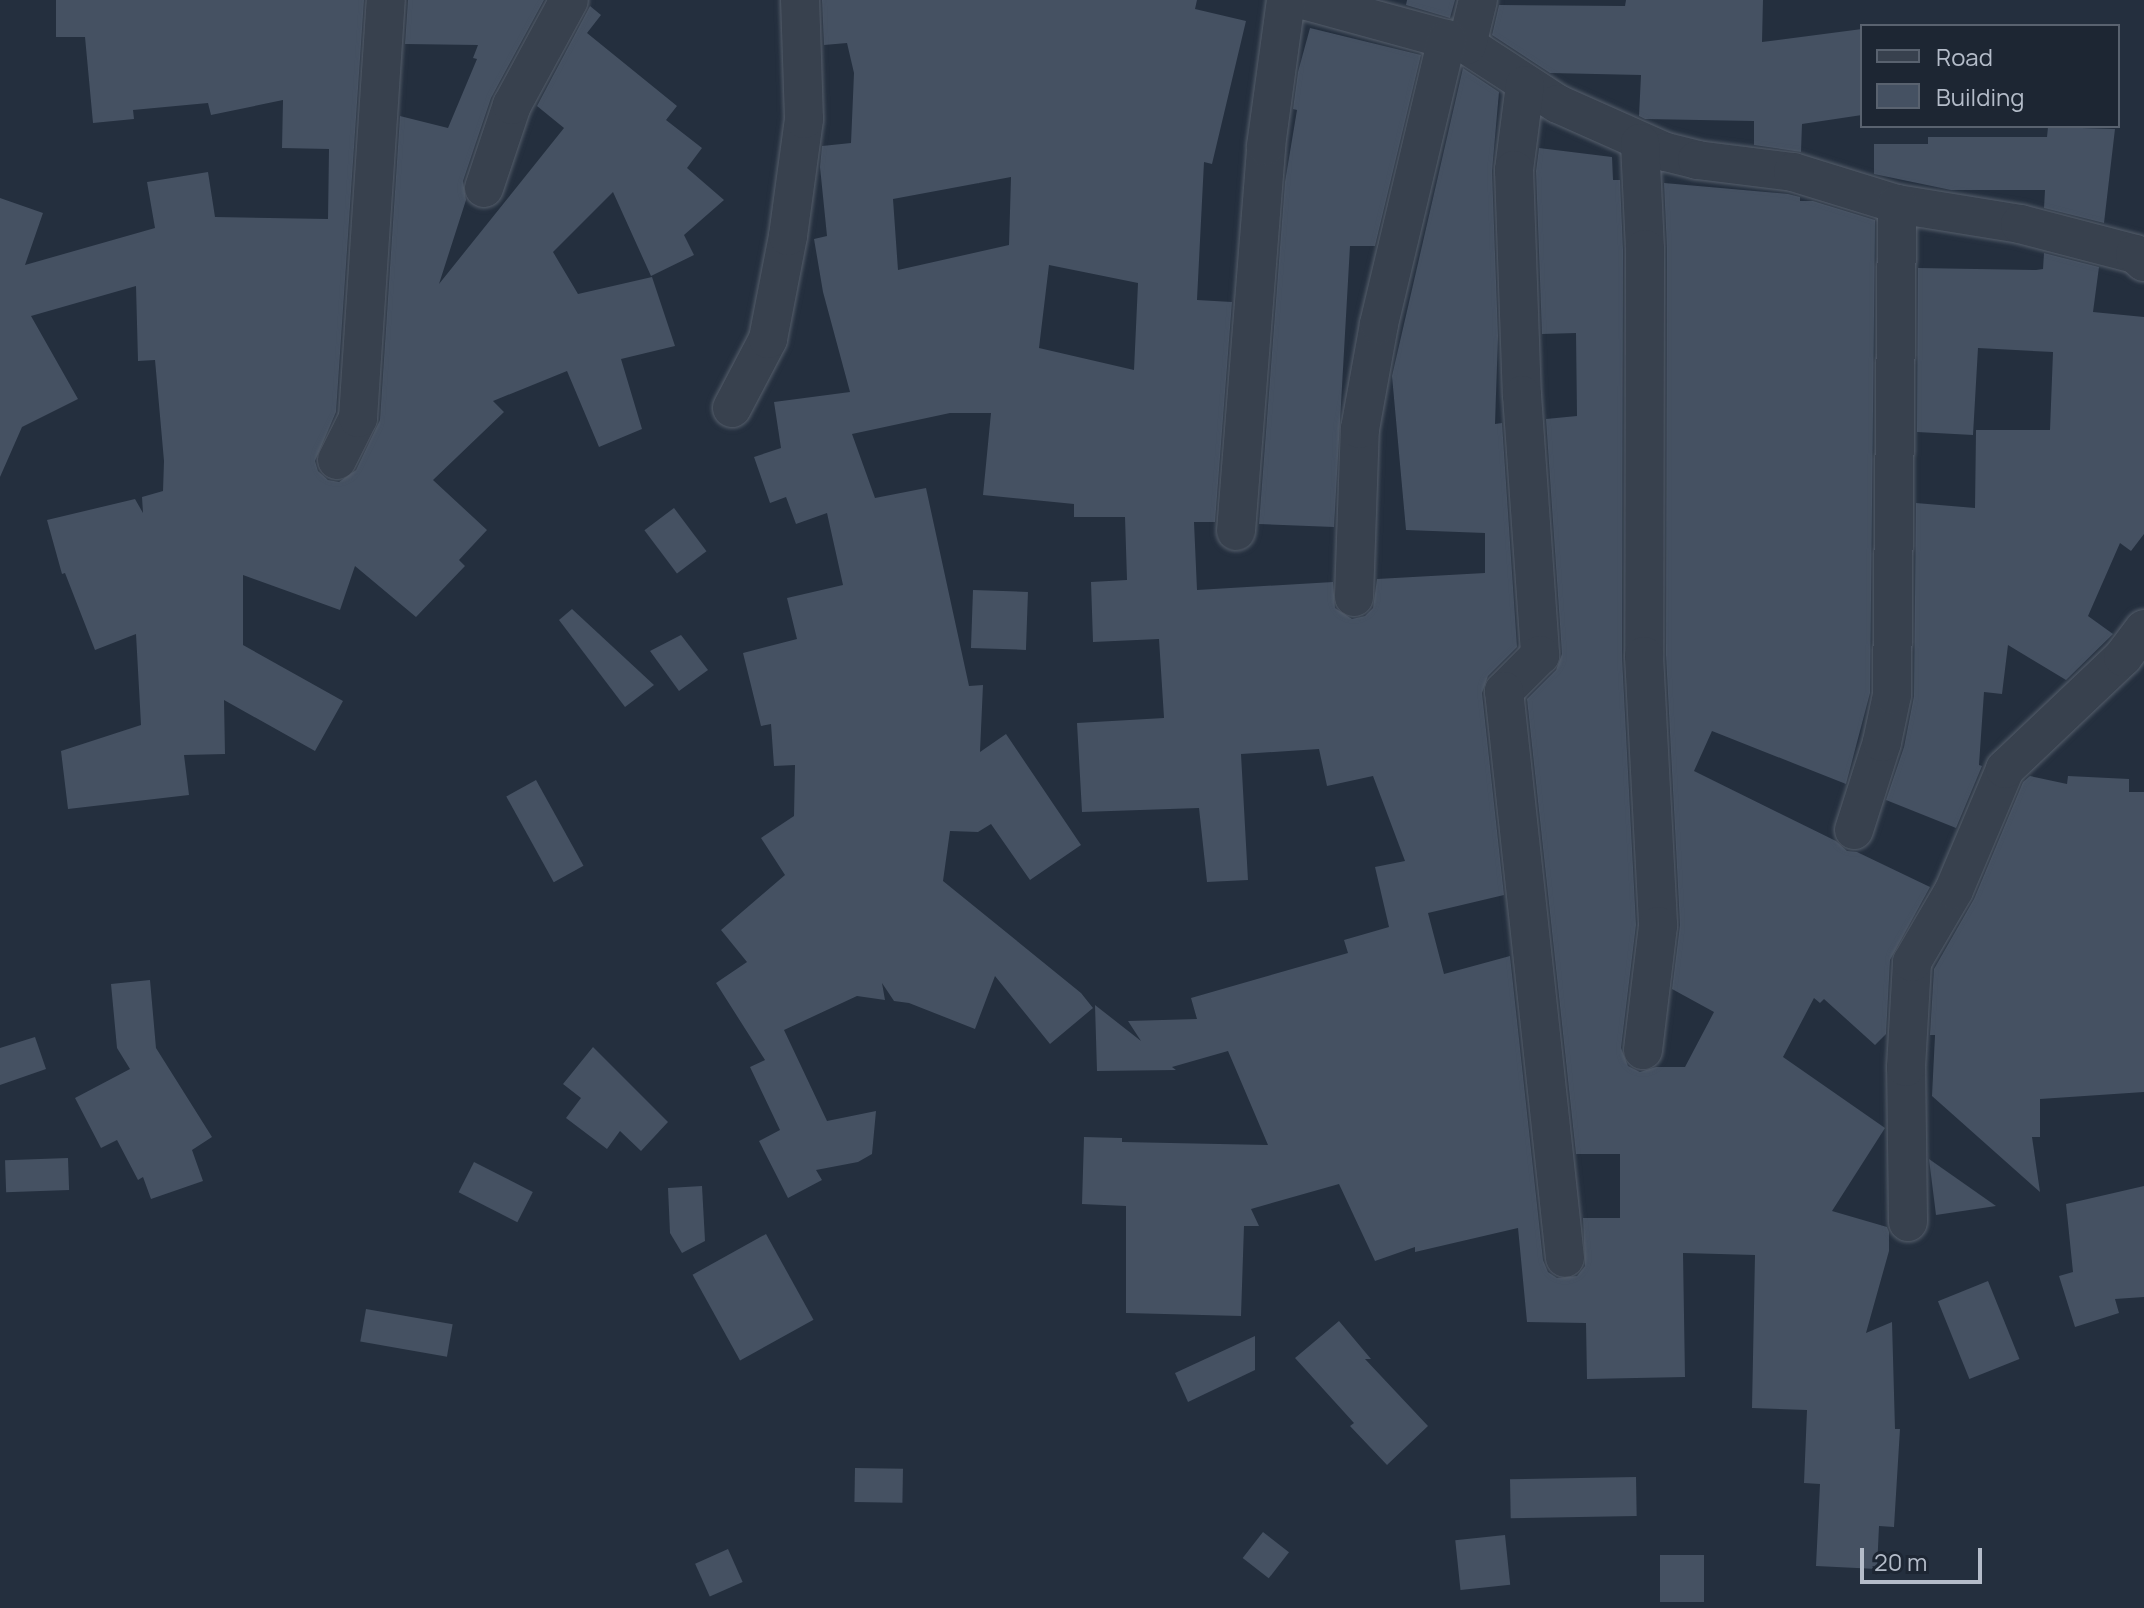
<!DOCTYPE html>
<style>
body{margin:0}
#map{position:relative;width:2144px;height:1608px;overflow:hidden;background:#242f3e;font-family:Manrope,sans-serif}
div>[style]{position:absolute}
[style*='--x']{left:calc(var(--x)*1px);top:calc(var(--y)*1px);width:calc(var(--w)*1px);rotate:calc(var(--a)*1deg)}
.building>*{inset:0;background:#455162;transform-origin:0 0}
.roads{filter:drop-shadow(0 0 2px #565f6c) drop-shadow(0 0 2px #565f6c)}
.street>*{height:38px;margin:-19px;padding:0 19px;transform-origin:19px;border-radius:19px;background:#38414e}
span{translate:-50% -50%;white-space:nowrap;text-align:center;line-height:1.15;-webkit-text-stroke:6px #1d2633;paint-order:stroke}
.legend{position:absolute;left:1860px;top:24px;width:260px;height:104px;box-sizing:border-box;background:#1d2633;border:2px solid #59626f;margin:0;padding:10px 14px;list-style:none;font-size:24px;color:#b4bcc9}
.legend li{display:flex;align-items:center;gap:16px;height:40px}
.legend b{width:40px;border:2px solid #59626f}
.scale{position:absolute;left:1860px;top:1548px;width:122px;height:36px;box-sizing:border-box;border:4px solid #b4bcc9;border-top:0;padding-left:10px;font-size:24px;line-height:28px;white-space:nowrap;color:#b4bcc9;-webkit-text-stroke:6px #1d2633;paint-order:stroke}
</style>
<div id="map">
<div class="building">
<i style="clip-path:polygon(56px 0,364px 0,336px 412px,315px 461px,318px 471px,328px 480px,339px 482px,356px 470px,380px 420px,400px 116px,448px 128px,477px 59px,473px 58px,478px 45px,405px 44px,408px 0,544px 0,491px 98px,463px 181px,466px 200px,439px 284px,564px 128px,537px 106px,590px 6px,601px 15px,587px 33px,677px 106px,666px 120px,702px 148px,687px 168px,724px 200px,684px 235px,694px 255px,651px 276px,613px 192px,553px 252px,578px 294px,652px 277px,675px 346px,621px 359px,642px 429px,599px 447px,567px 371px,493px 401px,504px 412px,433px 480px,487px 530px,459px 560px,465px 566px,416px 617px,355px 566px,340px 610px,243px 575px,243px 645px,343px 701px,315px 751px,224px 700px,225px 754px,184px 755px,189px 795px,68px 809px,61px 751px,141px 725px,136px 634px,95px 650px,65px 573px,62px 574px,47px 520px,135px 499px,143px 513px,142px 497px,163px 491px,164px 461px,155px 360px,138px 361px,136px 286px,31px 316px,78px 399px,22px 427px,0 477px,0 198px,43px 213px,25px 265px,155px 228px,147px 182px,208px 172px,215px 217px,328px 219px,329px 149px,282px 148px,283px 100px,211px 115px,208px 103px,133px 110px,134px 119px,93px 123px,85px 37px,56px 37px)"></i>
<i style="clip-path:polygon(evenodd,822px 0,1197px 0,1195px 9px,1246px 21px,1212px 164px,1204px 162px,1197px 300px,1232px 302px,1215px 522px,1194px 522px,1197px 590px,1333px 582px,1335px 608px,1352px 619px,1365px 616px,1373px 608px,1377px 579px,1485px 573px,1485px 533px,1406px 530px,1392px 376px,1463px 68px,1499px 92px,1492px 171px,1498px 336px,1495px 424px,1502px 423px,1517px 647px,1488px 676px,1482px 693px,1504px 895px,1428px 913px,1444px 974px,1510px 956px,1543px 1260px,1548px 1272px,1557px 1278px,1577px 1276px,1585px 1266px,1583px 1218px,1620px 1218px,1620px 1154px,1576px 1154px,1527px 699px,1556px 670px,1562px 654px,1546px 419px,1577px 416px,1576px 333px,1542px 334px,1536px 171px,1539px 148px,1612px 157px,1613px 180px,1620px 180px,1623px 250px,1622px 657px,1636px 925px,1621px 1048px,1628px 1066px,1640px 1072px,1656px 1067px,1685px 1067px,1714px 1012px,1672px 989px,1680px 925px,1666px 655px,1667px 249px,1664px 183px,1788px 194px,1800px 197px,1800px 201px,1813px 201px,1875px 220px,1870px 693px,1846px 784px,1712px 731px,1694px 771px,1836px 841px,1847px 851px,1857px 852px,1930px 887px,1890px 960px,1886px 1034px,1875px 1045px,1824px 999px,1820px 1003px,1814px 998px,1783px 1057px,1885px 1128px,1832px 1211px,1887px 1227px,1889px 1232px,1889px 1251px,1866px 1333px,1892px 1322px,1895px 1429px,1900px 1429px,1894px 1527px,1879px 1526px,1877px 1569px,1816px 1566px,1820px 1484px,1804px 1483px,1807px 1410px,1752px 1408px,1755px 1255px,1683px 1253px,1685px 1377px,1587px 1379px,1586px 1323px,1527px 1322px,1518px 1228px,1415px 1252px,1415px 1247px,1375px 1261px,1339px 1184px,1251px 1209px,1259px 1226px,1244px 1226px,1241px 1316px,1126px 1313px,1126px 1206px,1082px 1204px,1084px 1137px,1122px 1138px,1122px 1142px,1268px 1145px,1228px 1051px,1172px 1067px,1176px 1070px,1097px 1071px,1095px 1005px,1141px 1041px,1128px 1021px,1197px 1019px,1191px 998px,1348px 953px,1344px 940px,1389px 927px,1375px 867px,1405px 861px,1373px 776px,1327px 786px,1319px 749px,1241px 754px,1248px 880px,1207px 882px,1199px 808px,1082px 812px,1077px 723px,1164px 718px,1159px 639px,1093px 642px,1091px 582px,1127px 580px,1125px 517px,1074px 517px,1074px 504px,983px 495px,991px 413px,950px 413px,852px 434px,875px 498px,926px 488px,969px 686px,983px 685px,980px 752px,1006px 734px,1081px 845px,1030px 880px,991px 824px,978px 832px,950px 831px,943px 881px,1081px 993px,1093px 1008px,1050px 1044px,995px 976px,975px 1029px,909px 1003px,894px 1001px,882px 983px,885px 1000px,857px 996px,784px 1030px,827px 1121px,876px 1111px,872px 1154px,858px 1162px,816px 1170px,822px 1180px,788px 1198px,759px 1141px,780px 1130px,750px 1067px,765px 1060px,716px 983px,747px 962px,721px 930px,785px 875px,761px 838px,794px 816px,795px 765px,774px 766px,771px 724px,761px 726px,743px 653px,797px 639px,787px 598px,843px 585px,827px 513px,796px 524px,786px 497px,770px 503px,754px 457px,781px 448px,774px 402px,850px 392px,823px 292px,814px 239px,827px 236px,820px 167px,822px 146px,851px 143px,854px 73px,847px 43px,824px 45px,822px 0,1011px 177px,1009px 245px,898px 270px,893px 199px,1011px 177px,822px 0,1049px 265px,1138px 283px,1134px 370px,1039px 348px,1049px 265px)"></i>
<i style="clip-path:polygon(1407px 0,1455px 0,1450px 18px,1406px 5px)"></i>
<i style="clip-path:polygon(1626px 0,1763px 0,1762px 42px,1862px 29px,1862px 115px,1802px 124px,1801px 152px,1754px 145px,1754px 121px,1645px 119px,1639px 116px,1641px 75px,1550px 73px,1492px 35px,1499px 5px,1625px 6px)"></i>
<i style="clip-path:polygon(1310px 28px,1421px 55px,1375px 246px,1350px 246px,1334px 527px,1259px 524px,1285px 182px,1297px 110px,1293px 109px,1298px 72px)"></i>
<i style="clip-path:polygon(2048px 127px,2115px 129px,2104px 223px,2044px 208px,2045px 190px,1951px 190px,1874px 174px,1874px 144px,1928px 144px,1928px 137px,2047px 137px)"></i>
<i style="clip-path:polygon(2044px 253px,2099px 267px,2093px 312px,2144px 317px,2144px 534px,2131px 551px,2120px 543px,2088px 616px,2113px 634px,2066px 680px,2008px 645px,2002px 694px,1984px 692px,1979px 765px,1982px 766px,1956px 828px,1886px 800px,1904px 747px,1914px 696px,1916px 503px,1975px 508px,1976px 430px,2050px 430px,2053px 352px,1978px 348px,1973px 435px,1917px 432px,1918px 268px,2036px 270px,2043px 269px)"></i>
<i style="left:674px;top:508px;width:54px;height:37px;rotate:53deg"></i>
<i style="left:973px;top:590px;width:55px;height:58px;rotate:2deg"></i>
<i style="clip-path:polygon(572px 609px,654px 685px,625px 707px,559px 620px)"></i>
<i style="clip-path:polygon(681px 635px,708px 670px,679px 691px,650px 651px)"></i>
<i style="clip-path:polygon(2030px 776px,2067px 784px,2068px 776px,2129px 779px,2129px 792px,2144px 792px,2144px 1092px,2040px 1099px,2040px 1137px,2032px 1137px,2040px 1192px,1932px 1096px,1935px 1035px,1930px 1035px,1934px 969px,1974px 899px,2023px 782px)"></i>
<i style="left:536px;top:780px;width:98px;height:34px;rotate:61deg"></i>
<i style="clip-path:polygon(150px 980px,156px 1048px,212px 1137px,192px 1150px,203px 1181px,151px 1199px,143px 1177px,138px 1180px,117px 1140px,101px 1148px,75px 1098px,130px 1069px,117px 1048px,111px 984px)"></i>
<i style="clip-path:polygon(35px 1037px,46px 1069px,0 1085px,0 1048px)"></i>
<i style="clip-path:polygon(593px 1047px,668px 1122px,641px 1151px,620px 1131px,607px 1149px,566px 1118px,581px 1098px,563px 1084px)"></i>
<i style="left:68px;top:1158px;width:32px;height:63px;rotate:88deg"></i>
<i style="clip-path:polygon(1929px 1159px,1996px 1206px,1936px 1215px)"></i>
<i style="left:474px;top:1162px;width:66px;height:34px;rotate:27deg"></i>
<i style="clip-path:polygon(702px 1186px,705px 1241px,682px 1253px,670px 1233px,668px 1188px)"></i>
<i style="clip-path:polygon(2144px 1186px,2144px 1297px,2115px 1299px,2119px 1313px,2075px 1327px,2059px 1276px,2073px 1272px,2066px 1204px)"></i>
<i style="left:766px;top:1234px;width:98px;height:84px;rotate:61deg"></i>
<i style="left:1988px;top:1281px;width:84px;height:54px;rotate:68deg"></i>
<i style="left:366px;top:1309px;width:88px;height:33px;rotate:10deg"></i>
<i style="clip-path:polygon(1339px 1321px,1371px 1359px,1365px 1359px,1428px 1426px,1387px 1465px,1350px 1426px,1354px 1423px,1295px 1358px)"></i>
<i style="clip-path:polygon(1255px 1336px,1255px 1370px,1188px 1402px,1175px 1373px)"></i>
<i style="left:855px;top:1468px;width:48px;height:34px;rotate:1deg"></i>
<i style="left:1636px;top:1477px;width:39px;height:126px;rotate:89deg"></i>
<i style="left:1263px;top:1532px;width:33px;height:33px;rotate:38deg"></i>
<i style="left:1505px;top:1535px;width:50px;height:50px;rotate:84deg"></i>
<i style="left:728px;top:1549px;width:36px;height:36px;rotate:66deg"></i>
<i style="left:1704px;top:1555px;width:47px;height:44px;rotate:90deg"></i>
</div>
<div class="roads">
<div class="street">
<i style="--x:1303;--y:0;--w:170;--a:15.3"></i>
<i style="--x:1467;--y:45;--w:108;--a:33"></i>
<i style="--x:1558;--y:104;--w:118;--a:24"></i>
<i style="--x:1666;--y:152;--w:32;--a:14"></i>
<i style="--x:1697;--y:160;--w:97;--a:7.1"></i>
<i style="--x:1793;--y:172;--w:109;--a:17.1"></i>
<i style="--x:1897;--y:204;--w:125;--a:9.2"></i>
<i style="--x:2020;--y:224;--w:119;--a:14.6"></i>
<i style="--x:2135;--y:254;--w:12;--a:42"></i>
<i style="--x:1467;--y:45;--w:46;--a:-76.3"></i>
<i style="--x:1525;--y:85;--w:86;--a:97.4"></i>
<i style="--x:1514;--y:170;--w:225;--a:88"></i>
<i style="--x:1522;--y:395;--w:261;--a:86"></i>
<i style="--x:1540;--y:655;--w:51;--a:135"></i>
<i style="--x:1504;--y:691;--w:570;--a:83.86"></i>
<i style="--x:1640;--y:143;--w:106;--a:87.3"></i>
<i style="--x:1645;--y:249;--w:407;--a:90.1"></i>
<i style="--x:1644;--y:656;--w:270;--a:87"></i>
<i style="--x:1658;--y:926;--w:125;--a:96.9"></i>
<i style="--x:484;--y:188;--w:88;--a:-71.4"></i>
<i style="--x:512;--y:105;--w:119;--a:-61.5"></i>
<i style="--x:732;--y:408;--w:78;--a:-62.4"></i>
<i style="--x:768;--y:339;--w:105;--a:-79"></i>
<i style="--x:788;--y:236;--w:118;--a:-82.2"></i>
<i style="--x:804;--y:119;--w:119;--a:-91.9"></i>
<i style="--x:337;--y:460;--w:47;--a:-63.4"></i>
<i style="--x:358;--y:418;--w:419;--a:-86.2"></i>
<i style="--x:1236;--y:531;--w:386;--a:-85.5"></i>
<i style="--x:1266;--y:146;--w:147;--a:-82.2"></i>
<i style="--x:1354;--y:597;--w:168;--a:-88"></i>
<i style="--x:1360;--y:429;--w:107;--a:-79.7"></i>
<i style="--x:1379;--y:324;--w:293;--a:-76.6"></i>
<i style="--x:1854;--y:830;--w:92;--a:-72.3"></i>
<i style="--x:1882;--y:742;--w:48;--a:-78"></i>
<i style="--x:1892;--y:695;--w:491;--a:-89.4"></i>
<i style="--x:1908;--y:1222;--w:155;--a:-90.7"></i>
<i style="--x:1906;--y:1067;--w:105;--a:-86.7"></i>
<i style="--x:1912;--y:962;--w:83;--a:-59.7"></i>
<i style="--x:1954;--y:890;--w:131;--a:-67.1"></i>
<i style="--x:2005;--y:769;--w:163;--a:-43.5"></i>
<i style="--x:2123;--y:657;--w:35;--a:-53"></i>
</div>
</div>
<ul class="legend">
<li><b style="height:10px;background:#38414e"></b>Road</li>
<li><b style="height:22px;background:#455162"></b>Building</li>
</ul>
<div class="scale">20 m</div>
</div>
